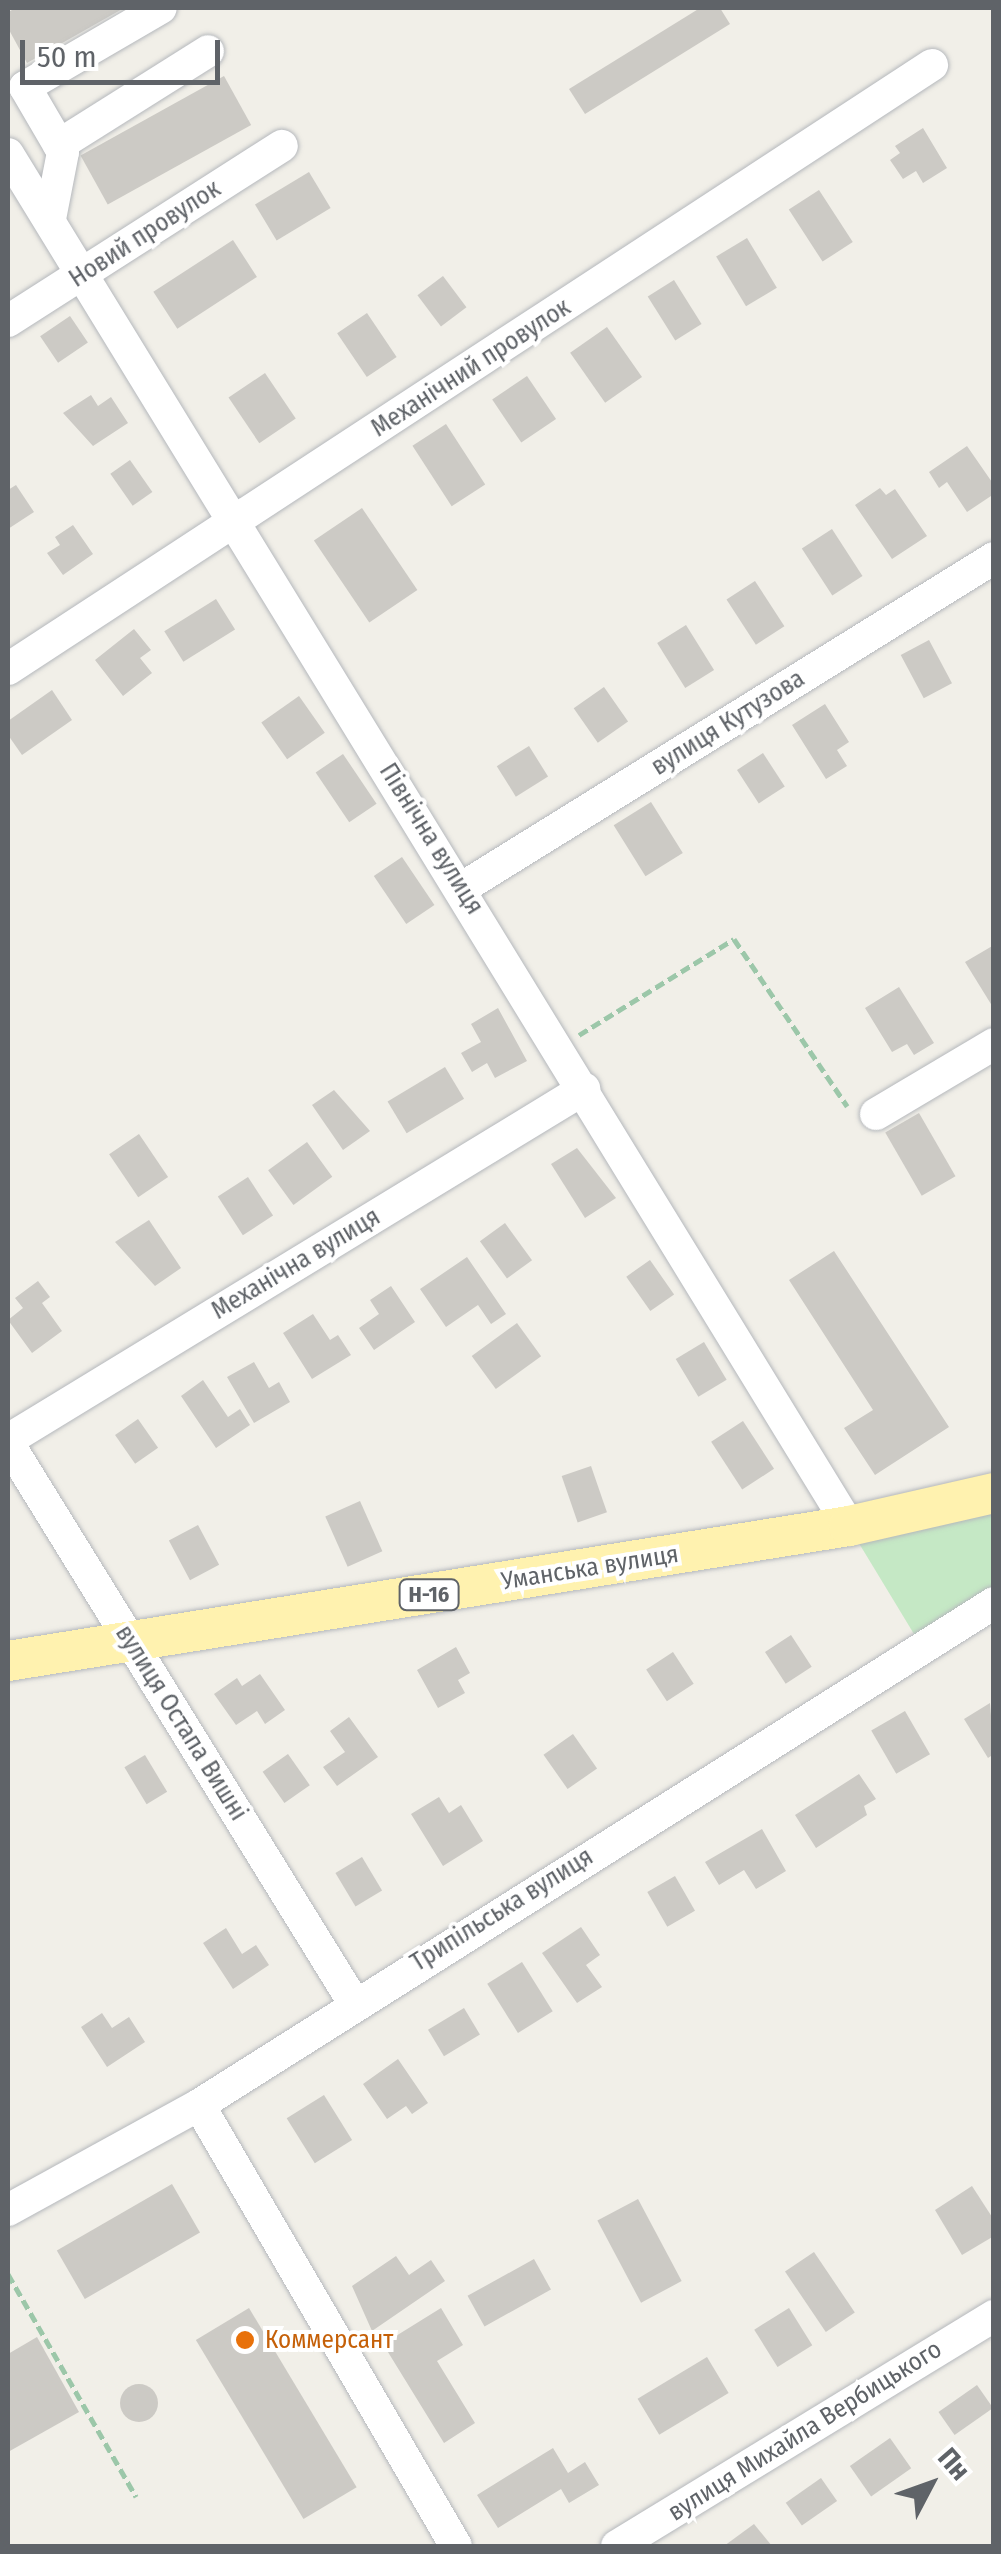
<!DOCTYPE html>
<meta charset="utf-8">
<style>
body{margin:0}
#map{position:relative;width:1001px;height:2554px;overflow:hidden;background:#f1efe8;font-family:"Fira Sans Condensed",sans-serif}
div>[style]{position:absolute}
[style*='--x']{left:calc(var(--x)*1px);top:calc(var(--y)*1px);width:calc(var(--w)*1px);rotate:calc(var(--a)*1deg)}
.green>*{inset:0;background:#c5e8c5}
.building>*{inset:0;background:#cccac5;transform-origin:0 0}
.round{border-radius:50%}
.path>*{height:5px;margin-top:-2.5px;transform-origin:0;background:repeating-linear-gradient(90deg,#9cc7a9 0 10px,transparent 0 15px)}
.roads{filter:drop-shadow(0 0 2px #b5b8bc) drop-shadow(0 0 2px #b5b8bc)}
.minor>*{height:32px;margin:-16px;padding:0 16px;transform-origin:16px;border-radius:16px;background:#fff}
.major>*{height:40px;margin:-20px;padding:0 20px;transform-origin:20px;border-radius:20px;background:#fff2af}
.dots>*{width:28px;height:28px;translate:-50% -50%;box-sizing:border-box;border:5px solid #fff;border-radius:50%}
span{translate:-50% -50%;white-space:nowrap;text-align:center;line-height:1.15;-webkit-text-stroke:8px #fff;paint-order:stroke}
.shield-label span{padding:2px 8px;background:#fff;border:2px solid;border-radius:8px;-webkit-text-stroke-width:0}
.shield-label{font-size:22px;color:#5f6368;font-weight:700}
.street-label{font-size:25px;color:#5f6368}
.food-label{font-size:25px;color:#c56008}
.left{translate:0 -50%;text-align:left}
.frame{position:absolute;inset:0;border:10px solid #5f6368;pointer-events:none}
.north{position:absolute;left:881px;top:2434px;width:100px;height:100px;-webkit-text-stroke:8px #fff;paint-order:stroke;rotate:49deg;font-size:28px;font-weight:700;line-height:40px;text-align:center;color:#5f6368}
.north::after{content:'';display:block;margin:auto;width:35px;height:45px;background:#5f6368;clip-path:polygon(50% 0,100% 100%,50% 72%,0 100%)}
.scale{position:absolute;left:20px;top:40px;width:200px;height:45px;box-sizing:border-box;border:5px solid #5f6368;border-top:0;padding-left:12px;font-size:30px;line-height:35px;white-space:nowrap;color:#5f6368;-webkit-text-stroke:8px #fff;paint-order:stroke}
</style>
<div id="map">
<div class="green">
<i style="clip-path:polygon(993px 1513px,993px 1588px,917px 1639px,857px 1540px)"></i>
</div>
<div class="building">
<i style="clip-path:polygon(16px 8px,124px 8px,27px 63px,8px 28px,8px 12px)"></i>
<i style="clip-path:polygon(700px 8px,720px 8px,730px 24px,585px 114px,569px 89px)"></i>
<i style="left:224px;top:76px;width:56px;height:164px;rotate:61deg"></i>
<i style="clip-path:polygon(923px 128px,947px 168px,923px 183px,916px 171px,903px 179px,890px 160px,900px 153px,895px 146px)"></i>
<i style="left:309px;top:172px;width:42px;height:63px;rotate:59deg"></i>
<i style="left:819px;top:190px;width:62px;height:36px;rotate:57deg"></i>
<i style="left:747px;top:238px;width:58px;height:36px;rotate:59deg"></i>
<i style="left:233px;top:240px;width:44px;height:95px;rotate:57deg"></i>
<i style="left:443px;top:276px;width:39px;height:32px;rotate:53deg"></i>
<i style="left:674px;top:280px;width:52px;height:31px;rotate:58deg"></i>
<i style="left:367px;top:313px;width:53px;height:36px;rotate:56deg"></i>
<i style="left:70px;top:316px;width:32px;height:36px;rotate:56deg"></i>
<i style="left:607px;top:327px;width:61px;height:45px;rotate:55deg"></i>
<i style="left:265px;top:373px;width:55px;height:44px;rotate:56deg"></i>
<i style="left:527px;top:376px;width:52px;height:42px;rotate:56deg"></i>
<i style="clip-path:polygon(91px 395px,98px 406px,111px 397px,128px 423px,93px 446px,63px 413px)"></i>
<i style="left:446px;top:424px;width:72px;height:40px;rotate:57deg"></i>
<i style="clip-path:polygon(967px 446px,994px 485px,994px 494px,967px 512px,947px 482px,939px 488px,929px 472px)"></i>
<i style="left:130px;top:460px;width:39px;height:24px;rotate:55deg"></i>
<i style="clip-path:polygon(16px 485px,34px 512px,8px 529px,8px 490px)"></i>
<i style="clip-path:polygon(880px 488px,886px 495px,895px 489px,927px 536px,892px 559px,855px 505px)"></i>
<i style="left:362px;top:508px;width:99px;height:58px;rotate:56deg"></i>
<i style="clip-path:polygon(73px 525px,93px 554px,63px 575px,47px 553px,60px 545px,55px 537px)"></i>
<i style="left:832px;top:529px;width:56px;height:36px;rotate:57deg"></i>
<i style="left:755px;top:581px;width:54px;height:34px;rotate:57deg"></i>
<i style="left:216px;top:599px;width:36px;height:61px;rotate:58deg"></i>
<i style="left:686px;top:625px;width:53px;height:34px;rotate:58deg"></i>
<i style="clip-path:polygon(134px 629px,151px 650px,140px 658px,152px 673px,123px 696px,95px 660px)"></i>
<i style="left:929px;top:640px;width:49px;height:32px;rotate:62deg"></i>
<i style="left:604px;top:687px;width:42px;height:37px;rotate:55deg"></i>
<i style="clip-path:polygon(52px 690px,72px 720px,22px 755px,8px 735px,8px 721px)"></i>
<i style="left:299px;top:696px;width:45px;height:46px;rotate:55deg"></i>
<i style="clip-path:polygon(825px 704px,849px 742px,837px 750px,847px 766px,826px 779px,792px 725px)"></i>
<i style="left:529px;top:746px;width:36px;height:38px;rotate:58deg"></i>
<i style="left:763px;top:753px;width:40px;height:31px;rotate:57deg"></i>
<i style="left:343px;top:754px;width:60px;height:33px;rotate:56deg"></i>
<i style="left:651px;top:802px;width:60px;height:44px;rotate:58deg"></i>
<i style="left:402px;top:857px;width:58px;height:34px;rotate:56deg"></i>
<i style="clip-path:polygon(994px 945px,994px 1009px,965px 962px)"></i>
<i style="clip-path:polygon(899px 987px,934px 1043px,914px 1055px,907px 1044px,892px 1052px,865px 1008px)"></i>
<i style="clip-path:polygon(498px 1008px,527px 1061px,495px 1078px,487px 1063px,472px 1072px,461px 1053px,481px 1042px,471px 1024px)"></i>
<i style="left:445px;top:1067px;width:37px;height:67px;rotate:59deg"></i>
<i style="clip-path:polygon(334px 1090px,370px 1131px,343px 1150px,312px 1105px)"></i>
<i style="left:919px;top:1113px;width:73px;height:39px;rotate:60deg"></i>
<i style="left:139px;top:1134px;width:52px;height:36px;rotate:56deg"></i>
<i style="left:307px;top:1142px;width:43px;height:48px;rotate:54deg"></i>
<i style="clip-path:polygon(577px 1148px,616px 1198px,585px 1218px,551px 1164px)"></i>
<i style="left:248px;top:1177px;width:46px;height:36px;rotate:57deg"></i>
<i style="clip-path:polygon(149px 1220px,181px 1268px,155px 1286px,115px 1242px)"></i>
<i style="left:505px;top:1223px;width:46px;height:31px;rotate:54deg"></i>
<i style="clip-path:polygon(834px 1251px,949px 1427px,875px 1475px,844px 1428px,873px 1410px,789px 1280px)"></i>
<i style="clip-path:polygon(467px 1257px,506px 1314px,491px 1324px,478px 1305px,446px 1327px,420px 1289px)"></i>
<i style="left:650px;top:1260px;width:42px;height:29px;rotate:55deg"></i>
<i style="clip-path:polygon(38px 1281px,50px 1297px,42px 1303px,62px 1331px,32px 1353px,8px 1320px,23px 1308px,15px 1298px)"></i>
<i style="clip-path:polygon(391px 1286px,415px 1322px,374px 1350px,359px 1328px,379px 1314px,370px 1300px)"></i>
<i style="clip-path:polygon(313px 1314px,330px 1340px,338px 1335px,351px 1355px,312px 1379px,283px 1333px)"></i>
<i style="left:517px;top:1323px;width:41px;height:56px;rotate:54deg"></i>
<i style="left:704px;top:1342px;width:44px;height:33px;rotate:59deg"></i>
<i style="clip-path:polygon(254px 1362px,269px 1388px,279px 1382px,290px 1402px,254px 1423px,227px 1377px)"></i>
<i style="clip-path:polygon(203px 1380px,228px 1417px,240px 1409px,250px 1425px,216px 1448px,181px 1396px)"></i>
<i style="left:138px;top:1419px;width:35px;height:28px;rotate:55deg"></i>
<i style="left:743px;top:1421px;width:57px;height:38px;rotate:57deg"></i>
<i style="left:591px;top:1466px;width:49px;height:31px;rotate:71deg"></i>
<i style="left:360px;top:1501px;width:55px;height:38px;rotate:66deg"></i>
<i style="left:198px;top:1525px;width:45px;height:33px;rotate:62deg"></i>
<i style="left:791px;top:1635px;width:38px;height:31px;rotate:57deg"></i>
<i style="clip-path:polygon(456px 1647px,470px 1673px,458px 1680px,465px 1693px,438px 1708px,417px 1670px)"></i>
<i style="left:673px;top:1652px;width:38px;height:32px;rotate:57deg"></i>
<i style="clip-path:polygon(260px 1674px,285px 1710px,265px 1724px,257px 1711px,236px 1725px,214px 1694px,237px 1678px,242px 1686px)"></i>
<i style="clip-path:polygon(990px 1703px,994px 1754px,988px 1758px,964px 1719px)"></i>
<i style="left:905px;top:1711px;width:50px;height:39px;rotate:60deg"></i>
<i style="clip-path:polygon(349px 1717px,378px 1757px,337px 1786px,323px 1767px,345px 1752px,330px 1731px)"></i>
<i style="left:573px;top:1734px;width:42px;height:36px;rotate:55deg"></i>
<i style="left:288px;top:1754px;width:38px;height:31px;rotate:55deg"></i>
<i style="left:145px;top:1755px;width:43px;height:24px;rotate:59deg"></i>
<i style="clip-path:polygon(859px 1774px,876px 1799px,864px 1806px,867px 1815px,816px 1848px,795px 1815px)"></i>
<i style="clip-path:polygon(439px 1797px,449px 1813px,461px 1805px,483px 1841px,443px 1866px,411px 1814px)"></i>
<i style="clip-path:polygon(762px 1829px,786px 1871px,756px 1889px,744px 1870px,719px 1885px,705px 1862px)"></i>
<i style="left:362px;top:1857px;width:39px;height:31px;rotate:59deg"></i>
<i style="left:675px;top:1876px;width:40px;height:32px;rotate:60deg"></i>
<i style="clip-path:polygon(581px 1927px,600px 1955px,586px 1965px,602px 1987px,577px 2003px,542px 1953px)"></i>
<i style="clip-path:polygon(226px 1928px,242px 1954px,256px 1945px,269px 1965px,233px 1989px,203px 1943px)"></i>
<i style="left:522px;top:1962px;width:58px;height:41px;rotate:58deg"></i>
<i style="left:464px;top:2008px;width:31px;height:42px;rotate:59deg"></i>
<i style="clip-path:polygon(102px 2013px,112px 2028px,129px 2017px,145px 2042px,107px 2067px,81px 2027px)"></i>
<i style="clip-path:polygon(398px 2059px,428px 2103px,412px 2114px,406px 2106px,387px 2119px,363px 2084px)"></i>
<i style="left:324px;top:2095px;width:53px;height:44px;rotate:58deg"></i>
<i style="left:172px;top:2184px;width:56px;height:133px;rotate:60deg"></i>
<i style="clip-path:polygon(972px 2186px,994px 2220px,994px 2236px,962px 2255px,935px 2210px)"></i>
<i style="left:638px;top:2199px;width:93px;height:46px;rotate:62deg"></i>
<i style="left:814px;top:2252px;width:73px;height:35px;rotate:56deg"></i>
<i style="clip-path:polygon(396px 2256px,409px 2275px,431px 2260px,445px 2281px,372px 2331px,352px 2286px)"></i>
<i style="left:534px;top:2259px;width:35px;height:76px;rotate:61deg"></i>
<i style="left:249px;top:2308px;width:209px;height:62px;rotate:59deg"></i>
<i style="clip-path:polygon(441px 2308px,463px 2345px,437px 2361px,475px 2423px,444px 2443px,383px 2344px)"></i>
<i style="left:789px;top:2308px;width:44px;height:41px;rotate:58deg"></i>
<i style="clip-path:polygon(37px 2337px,79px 2412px,8px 2452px,8px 2354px)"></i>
<i style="left:707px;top:2357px;width:42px;height:81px;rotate:59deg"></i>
<i class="round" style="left:120px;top:2384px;width:38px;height:38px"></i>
<i style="left:977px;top:2385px;width:28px;height:47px;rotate:55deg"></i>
<i style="left:890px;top:2438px;width:37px;height:49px;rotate:55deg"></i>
<i style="clip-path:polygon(553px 2448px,568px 2473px,585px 2462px,599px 2485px,569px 2503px,561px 2489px,498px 2528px,477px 2495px)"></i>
<i style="left:821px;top:2478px;width:28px;height:43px;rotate:55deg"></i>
<i style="clip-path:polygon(754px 2524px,772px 2546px,724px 2546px)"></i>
</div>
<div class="path">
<i style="--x:579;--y:1035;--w:182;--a:-31.8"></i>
<i style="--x:734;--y:939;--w:202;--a:55.9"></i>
<i style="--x:8;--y:2274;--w:257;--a:60.1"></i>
</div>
<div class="roads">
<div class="minor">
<i style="--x:59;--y:145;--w:176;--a:-32.2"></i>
<i style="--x:8;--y:154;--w:1609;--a:58.49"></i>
<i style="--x:50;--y:219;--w:68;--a:-79"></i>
<i style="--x:63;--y:152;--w:75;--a:-120.3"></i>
<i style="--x:25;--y:87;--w:157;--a:-30.2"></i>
<i style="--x:8;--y:321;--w:325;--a:-32.6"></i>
<i style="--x:8;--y:669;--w:1104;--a:-33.17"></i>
<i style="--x:462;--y:888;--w:626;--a:-31.81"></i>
<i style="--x:876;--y:1114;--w:137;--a:-30.7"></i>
<i style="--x:8;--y:1440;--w:675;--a:-31.36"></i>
<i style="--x:8;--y:1443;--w:658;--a:58.29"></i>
<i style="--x:199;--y:2105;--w:510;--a:59.77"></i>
<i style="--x:8;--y:2210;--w:218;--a:-28.8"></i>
<i style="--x:199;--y:2105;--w:940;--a:-32.27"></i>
<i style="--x:617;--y:2546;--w:442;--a:-31.4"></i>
</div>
<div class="major">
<i style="--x:8;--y:1661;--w:852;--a:-9.12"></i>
<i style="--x:849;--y:1526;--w:149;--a:-12.8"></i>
</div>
</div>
<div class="dots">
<i style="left:245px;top:2340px;background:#e8710a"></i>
</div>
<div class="shield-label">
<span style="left:429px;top:1595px">Н-16</span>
</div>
<div class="street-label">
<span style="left:145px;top:234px;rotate:-33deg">Новий провулок</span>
<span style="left:471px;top:368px;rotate:-33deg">Механічний провулок</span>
<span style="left:728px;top:723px;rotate:-32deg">вулиця Кутузова</span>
<span style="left:431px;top:839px;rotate:58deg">Північна вулиця</span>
<span style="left:296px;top:1264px;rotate:-31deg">Механічна вулиця</span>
<span style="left:590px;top:1568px;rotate:-9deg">Уманська вулиця</span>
<span style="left:181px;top:1723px;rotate:58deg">вулиця Остапа Вишні</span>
<span style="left:502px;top:1910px;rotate:-32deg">Трипільська вулиця</span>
<span style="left:805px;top:2431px;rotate:-32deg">вулиця Михайла Вербицького</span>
</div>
<div class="food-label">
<span class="left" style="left:265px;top:2340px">Коммерсант</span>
</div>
<div class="frame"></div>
<div class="north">Пн</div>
<div class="scale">50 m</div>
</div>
